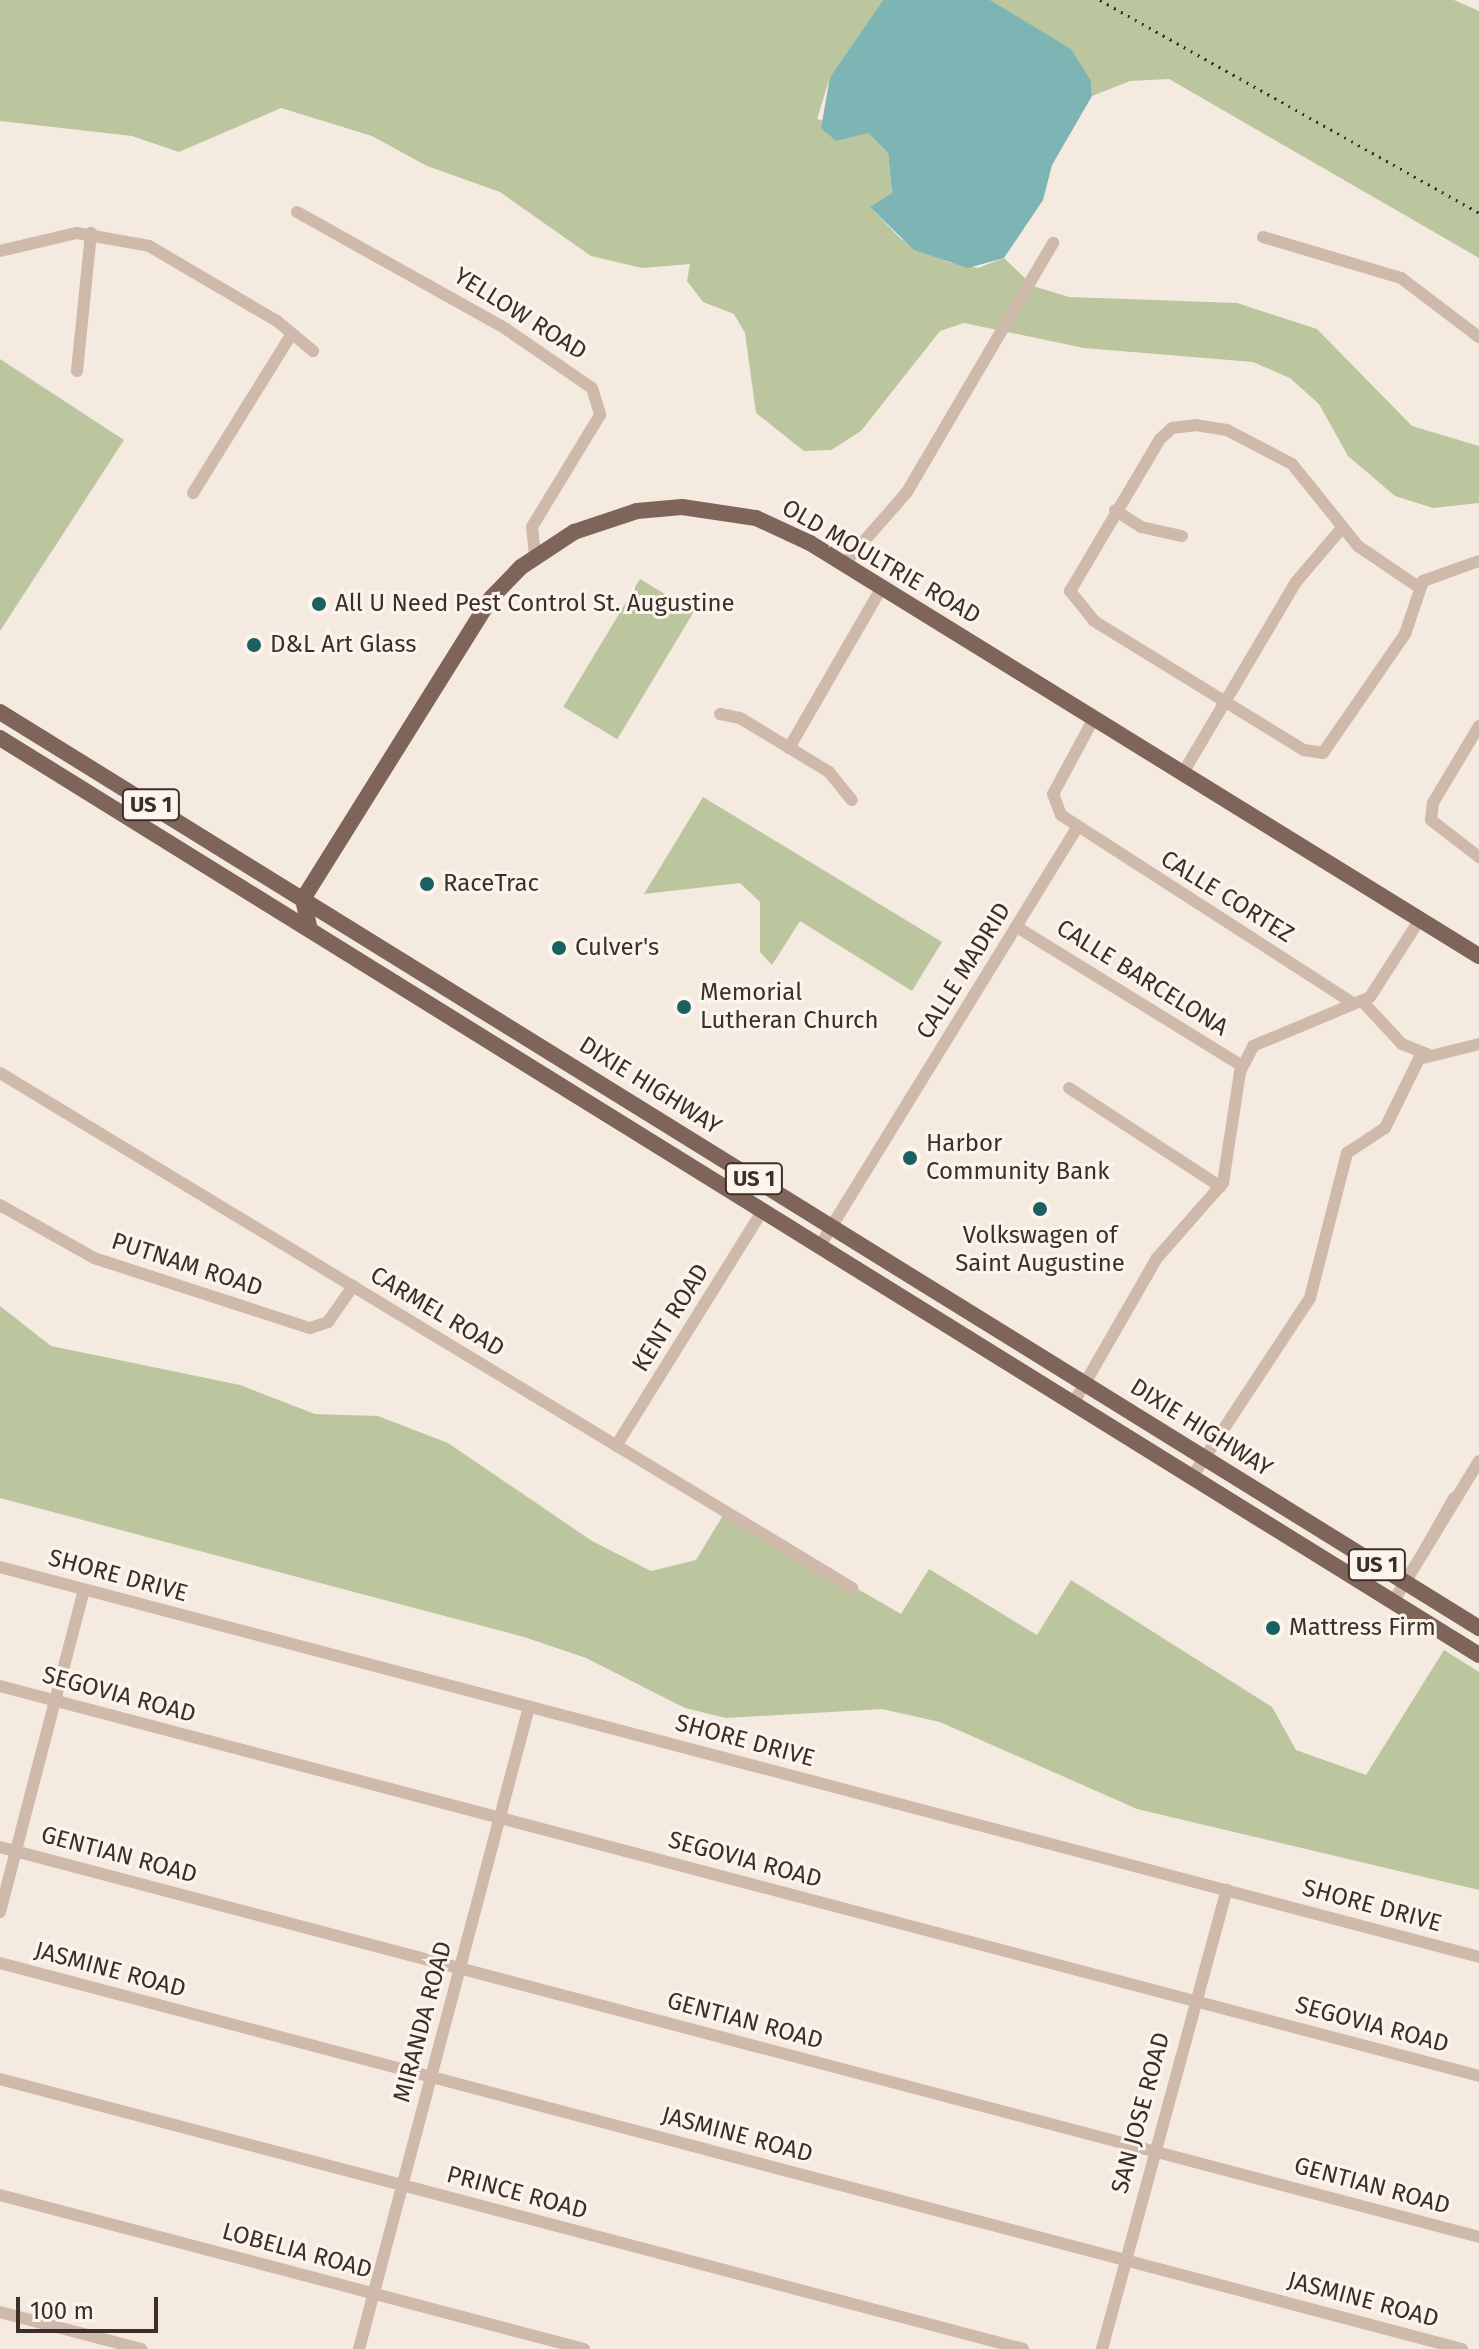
<!DOCTYPE html>
<style>
body{margin:0}
#map{position:relative;width:1479px;height:2349px;overflow:hidden;background:#f5eae0;font-family:"Fira Sans",sans-serif}
div>[style]{position:absolute}
[style*='--x']{left:calc(var(--x)*1px);top:calc(var(--y)*1px);width:calc(var(--w)*1px);rotate:calc(var(--a)*1deg)}
.green>*{inset:0;background:#bbc69e;transform-origin:0 0}
.water>*{inset:0;background:#7cb5b4}
.minor>*{height:12px;margin:-6px;padding:0 6px;transform-origin:6px;border-radius:6px;background:#cfb9aa}
.major>*{height:16px;margin:-8px;padding:0 8px;transform-origin:8px;border-radius:8px;background:#7f645a}
.rail>*{height:3px;margin-top:-1.5px;transform-origin:0;background:repeating-linear-gradient(90deg,#3c2f2a 0 2px,transparent 0 8px)}
.dots>*{width:22px;height:22px;translate:-50% -50%;box-sizing:border-box;border:4px solid #fcf4ed;border-radius:50%}
span{translate:-50% -50%;white-space:nowrap;text-align:center;line-height:1.15;-webkit-text-stroke:6px #fcf4ed;paint-order:stroke}
.shield-label span{padding:2px 6px;background:#fcf4ed;border:2px solid;border-radius:6px;-webkit-text-stroke-width:0}
.shield-label{font-size:22px;color:#3c2f2a;font-weight:700}
.street-label{font-size:24px;color:#3c2f2a}
.poi-label{font-size:24px;color:#3c2f2a}
.left{translate:0 -50%;text-align:left}
.scale{position:absolute;left:16px;top:2297px;width:142px;height:36px;box-sizing:border-box;border:4px solid #3c2f2a;border-top:0;padding-left:10px;font-size:24px;line-height:28px;white-space:nowrap;color:#3c2f2a;-webkit-text-stroke:6px #fcf4ed;paint-order:stroke}
</style>
<div id="map">
<div class="green">
<i style="clip-path:polygon(0 0,883px 0,830px 77px,817px 119px,868px 133px,888px 153px,892px 194px,870px 207px,901px 239px,948px 262px,978px 268px,1004px 258px,1033px 286px,1069px 297px,1237px 303px,1317px 329px,1412px 426px,1479px 446px,1479px 503px,1433px 508px,1395px 496px,1348px 456px,1319px 404px,1290px 378px,1253px 362px,1084px 348px,964px 323px,940px 331px,861px 431px,831px 450px,804px 451px,756px 413px,745px 333px,734px 314px,703px 302px,687px 281px,690px 264px,642px 268px,591px 256px,500px 192px,427px 166px,372px 136px,281px 108px,179px 152px,132px 136px,0 121px)"></i>
<i style="clip-path:polygon(990px 0,1454px 0,1479px 11px,1479px 258px,1169px 79px,1130px 81px,1092px 96px,1091px 81px)"></i>
<i style="clip-path:polygon(0 359px,124px 440px,0 631px)"></i>
<i style="left:640px;top:579px;width:63px;height:149px;rotate:31deg"></i>
<i style="clip-path:polygon(703px 797px,942px 942px,912px 991px,800px 921px,772px 965px,760px 952px,760px 902px,740px 883px,644px 894px)"></i>
<i style="clip-path:polygon(0 1306px,51px 1346px,240px 1385px,315px 1414px,378px 1416px,448px 1443px,592px 1541px,651px 1571px,696px 1560px,725px 1512px,901px 1614px,929px 1569px,1037px 1635px,1071px 1580px,1272px 1707px,1296px 1750px,1366px 1775px,1444px 1650px,1479px 1672px,1479px 1890px,1137px 1809px,940px 1722px,882px 1709px,726px 1718px,685px 1708px,586px 1658px,524px 1637px,0 1498px)"></i>
</div>
<div class="water">
<i style="clip-path:polygon(883px 0,990px 0,1071px 49px,1091px 81px,1092px 96px,1052px 165px,1043px 200px,1004px 258px,968px 268px,914px 250px,870px 207px,892px 193px,888px 153px,868px 133px,836px 141px,821px 128px,830px 77px)"></i>
</div>
<div class="minor">
<i style="--x:297;--y:212;--w:240;--a:29.2"></i>
<i style="--x:506;--y:329;--w:104;--a:34.5"></i>
<i style="--x:592;--y:388;--w:28;--a:73"></i>
<i style="--x:600;--y:415;--w:131;--a:121.3"></i>
<i style="--x:532;--y:527;--w:29;--a:84"></i>
<i style="--x:1263;--y:237;--w:144;--a:16.5"></i>
<i style="--x:1401;--y:278;--w:98;--a:37.1"></i>
<i style="--x:0;--y:251;--w:79;--a:-13.2"></i>
<i style="--x:77;--y:233;--w:73;--a:10.2"></i>
<i style="--x:149;--y:246;--w:148;--a:30.4"></i>
<i style="--x:277;--y:321;--w:47;--a:39.8"></i>
<i style="--x:77;--y:371;--w:139;--a:-84.2"></i>
<i style="--x:193;--y:493;--w:182;--a:-58.2"></i>
<i style="--x:1115;--y:510;--w:31;--a:33"></i>
<i style="--x:1141;--y:527;--w:42;--a:12.4"></i>
<i style="--x:844;--y:564;--w:96;--a:-48.8"></i>
<i style="--x:907;--y:492;--w:289;--a:-59.6"></i>
<i style="--x:1420;--y:588;--w:75;--a:-145.9"></i>
<i style="--x:1358;--y:546;--w:105;--a:-128.8"></i>
<i style="--x:1292;--y:464;--w:73;--a:-152.4"></i>
<i style="--x:1227;--y:430;--w:30;--a:-171"></i>
<i style="--x:1197;--y:425;--w:25;--a:173"></i>
<i style="--x:1172;--y:428;--w:16;--a:137"></i>
<i style="--x:1160;--y:439;--w:177;--a:120.6"></i>
<i style="--x:1070;--y:591;--w:38;--a:51"></i>
<i style="--x:1094;--y:621;--w:246;--a:31.6"></i>
<i style="--x:1304;--y:750;--w:19;--a:9"></i>
<i style="--x:1323;--y:753;--w:145;--a:-55.4"></i>
<i style="--x:1405;--y:634;--w:56;--a:-71.2"></i>
<i style="--x:1423;--y:581;--w:59;--a:-19.7"></i>
<i style="--x:720;--y:714;--w:20;--a:11"></i>
<i style="--x:740;--y:718;--w:104;--a:31.2"></i>
<i style="--x:829;--y:772;--w:36;--a:51"></i>
<i style="--x:1094;--y:718;--w:86;--a:118.3"></i>
<i style="--x:1053;--y:794;--w:22;--a:69"></i>
<i style="--x:1061;--y:815;--w:347;--a:32.8"></i>
<i style="--x:1479;--y:726;--w:90;--a:120.9"></i>
<i style="--x:1433;--y:803;--w:17;--a:97"></i>
<i style="--x:1431;--y:820;--w:61;--a:37.6"></i>
<i style="--x:789;--y:748;--w:186;--a:-60"></i>
<i style="--x:1183;--y:773;--w:222;--a:-59.4"></i>
<i style="--x:1296;--y:582;--w:71;--a:-49.6"></i>
<i style="--x:1017;--y:927;--w:264;--a:31.7"></i>
<i style="--x:1362;--y:1001;--w:59;--a:47.1"></i>
<i style="--x:1402;--y:1044;--w:27;--a:22"></i>
<i style="--x:0;--y:1073;--w:996;--a:31.15"></i>
<i style="--x:1069;--y:1088;--w:181;--a:33.1"></i>
<i style="--x:0;--y:1205;--w:108;--a:29.4"></i>
<i style="--x:94;--y:1258;--w:227;--a:18"></i>
<i style="--x:310;--y:1328;--w:19;--a:-18"></i>
<i style="--x:328;--y:1322;--w:44;--a:-55.2"></i>
<i style="--x:819;--y:1247;--w:493;--a:-58.4"></i>
<i style="--x:1073;--y:1404;--w:168;--a:-60.1"></i>
<i style="--x:1157;--y:1258;--w:100;--a:-48.7"></i>
<i style="--x:1223;--y:1183;--w:112;--a:-81.3"></i>
<i style="--x:1240;--y:1072;--w:29;--a:-63"></i>
<i style="--x:1253;--y:1046;--w:127;--a:-22.7"></i>
<i style="--x:1370;--y:997;--w:93;--a:-57.3"></i>
<i style="--x:616;--y:1446;--w:277;--a:-58.1"></i>
<i style="--x:1192;--y:1477;--w:214;--a:-56.6"></i>
<i style="--x:1310;--y:1298;--w:150;--a:-75.7"></i>
<i style="--x:1347;--y:1153;--w:45;--a:-33.3"></i>
<i style="--x:1385;--y:1128;--w:77;--a:-63.8"></i>
<i style="--x:1419;--y:1059;--w:62;--a:-14"></i>
<i style="--x:1423;--y:1553;--w:63;--a:-60.6"></i>
<i style="--x:0;--y:1567;--w:1530;--a:14.77"></i>
<i style="--x:1393;--y:1602;--w:165;--a:-58.6"></i>
<i style="--x:0;--y:1686;--w:1530;--a:14.77"></i>
<i style="--x:0;--y:1847;--w:1530;--a:14.77"></i>
<i style="--x:0;--y:1912;--w:333;--a:-75.4"></i>
<i style="--x:0;--y:1963;--w:1512;--a:14.79"></i>
<i style="--x:0;--y:2079;--w:1058;--a:14.78"></i>
<i style="--x:0;--y:2195;--w:604;--a:14.77"></i>
<i style="--x:0;--y:2312;--w:146;--a:14.7"></i>
<i style="--x:359;--y:2349;--w:664;--a:-75.17"></i>
<i style="--x:1102;--y:2349;--w:476;--a:-74.8"></i>
</div>
<div class="major">
<i style="--x:0;--y:712;--w:1740;--a:31.77"></i>
<i style="--x:0;--y:738;--w:1740;--a:31.8"></i>
<i style="--x:310;--y:930;--w:32;--a:-103"></i>
<i style="--x:303;--y:899;--w:355;--a:-58"></i>
<i style="--x:491;--y:598;--w:43;--a:-45.9"></i>
<i style="--x:521;--y:567;--w:64;--a:-33.4"></i>
<i style="--x:574;--y:532;--w:66;--a:-18.4"></i>
<i style="--x:637;--y:511;--w:45;--a:-5.1"></i>
<i style="--x:682;--y:507;--w:75;--a:8.5"></i>
<i style="--x:756;--y:518;--w:60;--a:24.8"></i>
<i style="--x:810;--y:543;--w:786;--a:31.69"></i>
</div>
<div class="rail">
<i style="--x:1100;--y:0;--w:435;--a:29.3"></i>
</div>
<div class="dots">
<i style="left:319px;top:604px;background:#1b6162"></i>
<i style="left:254px;top:645px;background:#1b6162"></i>
<i style="left:427px;top:884px;background:#1b6162"></i>
<i style="left:559px;top:948px;background:#1b6162"></i>
<i style="left:684px;top:1007px;background:#1b6162"></i>
<i style="left:910px;top:1158px;background:#1b6162"></i>
<i style="left:1040px;top:1209px;background:#1b6162"></i>
<i style="left:1273px;top:1628px;background:#1b6162"></i>
</div>
<div class="shield-label">
<span style="left:151px;top:805px">US 1</span>
<span style="left:754px;top:1179px">US 1</span>
<span style="left:1377px;top:1565px">US 1</span>
</div>
<div class="street-label">
<span style="left:520px;top:314px;rotate:32deg">YELLOW ROAD</span>
<span style="left:881px;top:562px;rotate:30deg">OLD MOULTRIE ROAD</span>
<span style="left:1227px;top:897px;rotate:32deg">CALLE CORTEZ</span>
<span style="left:964px;top:971px;rotate:-58deg">CALLE MADRID</span>
<span style="left:1142px;top:978px;rotate:32deg">CALLE BARCELONA</span>
<span style="left:650px;top:1086px;rotate:32deg">DIXIE HIGHWAY</span>
<span style="left:187px;top:1265px;rotate:18deg">PUTNAM ROAD</span>
<span style="left:437px;top:1312px;rotate:31deg">CARMEL ROAD</span>
<span style="left:671px;top:1318px;rotate:-58deg">KENT ROAD</span>
<span style="left:1201px;top:1428px;rotate:32deg">DIXIE HIGHWAY</span>
<span style="left:118px;top:1576px;rotate:15deg">SHORE DRIVE</span>
<span style="left:119px;top:1695px;rotate:15deg">SEGOVIA ROAD</span>
<span style="left:745px;top:1741px;rotate:15deg">SHORE DRIVE</span>
<span style="left:119px;top:1855px;rotate:15deg">GENTIAN ROAD</span>
<span style="left:745px;top:1860px;rotate:15deg">SEGOVIA ROAD</span>
<span style="left:1372px;top:1906px;rotate:15deg">SHORE DRIVE</span>
<span style="left:110px;top:1970px;rotate:15deg">JASMINE ROAD</span>
<span style="left:745px;top:2021px;rotate:15deg">GENTIAN ROAD</span>
<span style="left:423px;top:2022px;rotate:-75deg">MIRANDA ROAD</span>
<span style="left:1372px;top:2025px;rotate:15deg">SEGOVIA ROAD</span>
<span style="left:1141px;top:2113px;rotate:-75deg">SAN JOSE ROAD</span>
<span style="left:737px;top:2135px;rotate:15deg">JASMINE ROAD</span>
<span style="left:1372px;top:2186px;rotate:15deg">GENTIAN ROAD</span>
<span style="left:517px;top:2193px;rotate:15deg">PRINCE ROAD</span>
<span style="left:297px;top:2251px;rotate:15deg">LOBELIA ROAD</span>
<span style="left:1363px;top:2300px;rotate:15deg">JASMINE ROAD</span>
</div>
<div class="poi-label">
<span class="left" style="left:335px;top:604px">All U Need Pest Control St. Augustine</span>
<span class="left" style="left:270px;top:645px">D&amp;L Art Glass</span>
<span class="left" style="left:443px;top:884px">RaceTrac</span>
<span class="left" style="left:575px;top:948px">Culver's</span>
<span class="left" style="left:700px;top:1007px">Memorial<br>Lutheran Church</span>
<span class="left" style="left:926px;top:1158px">Harbor<br>Community Bank</span>
<span style="left:1040px;top:1250px">Volkswagen of<br>Saint Augustine</span>
<span class="left" style="left:1289px;top:1628px">Mattress Firm</span>
</div>
<div class="scale">100 m</div>
</div>
